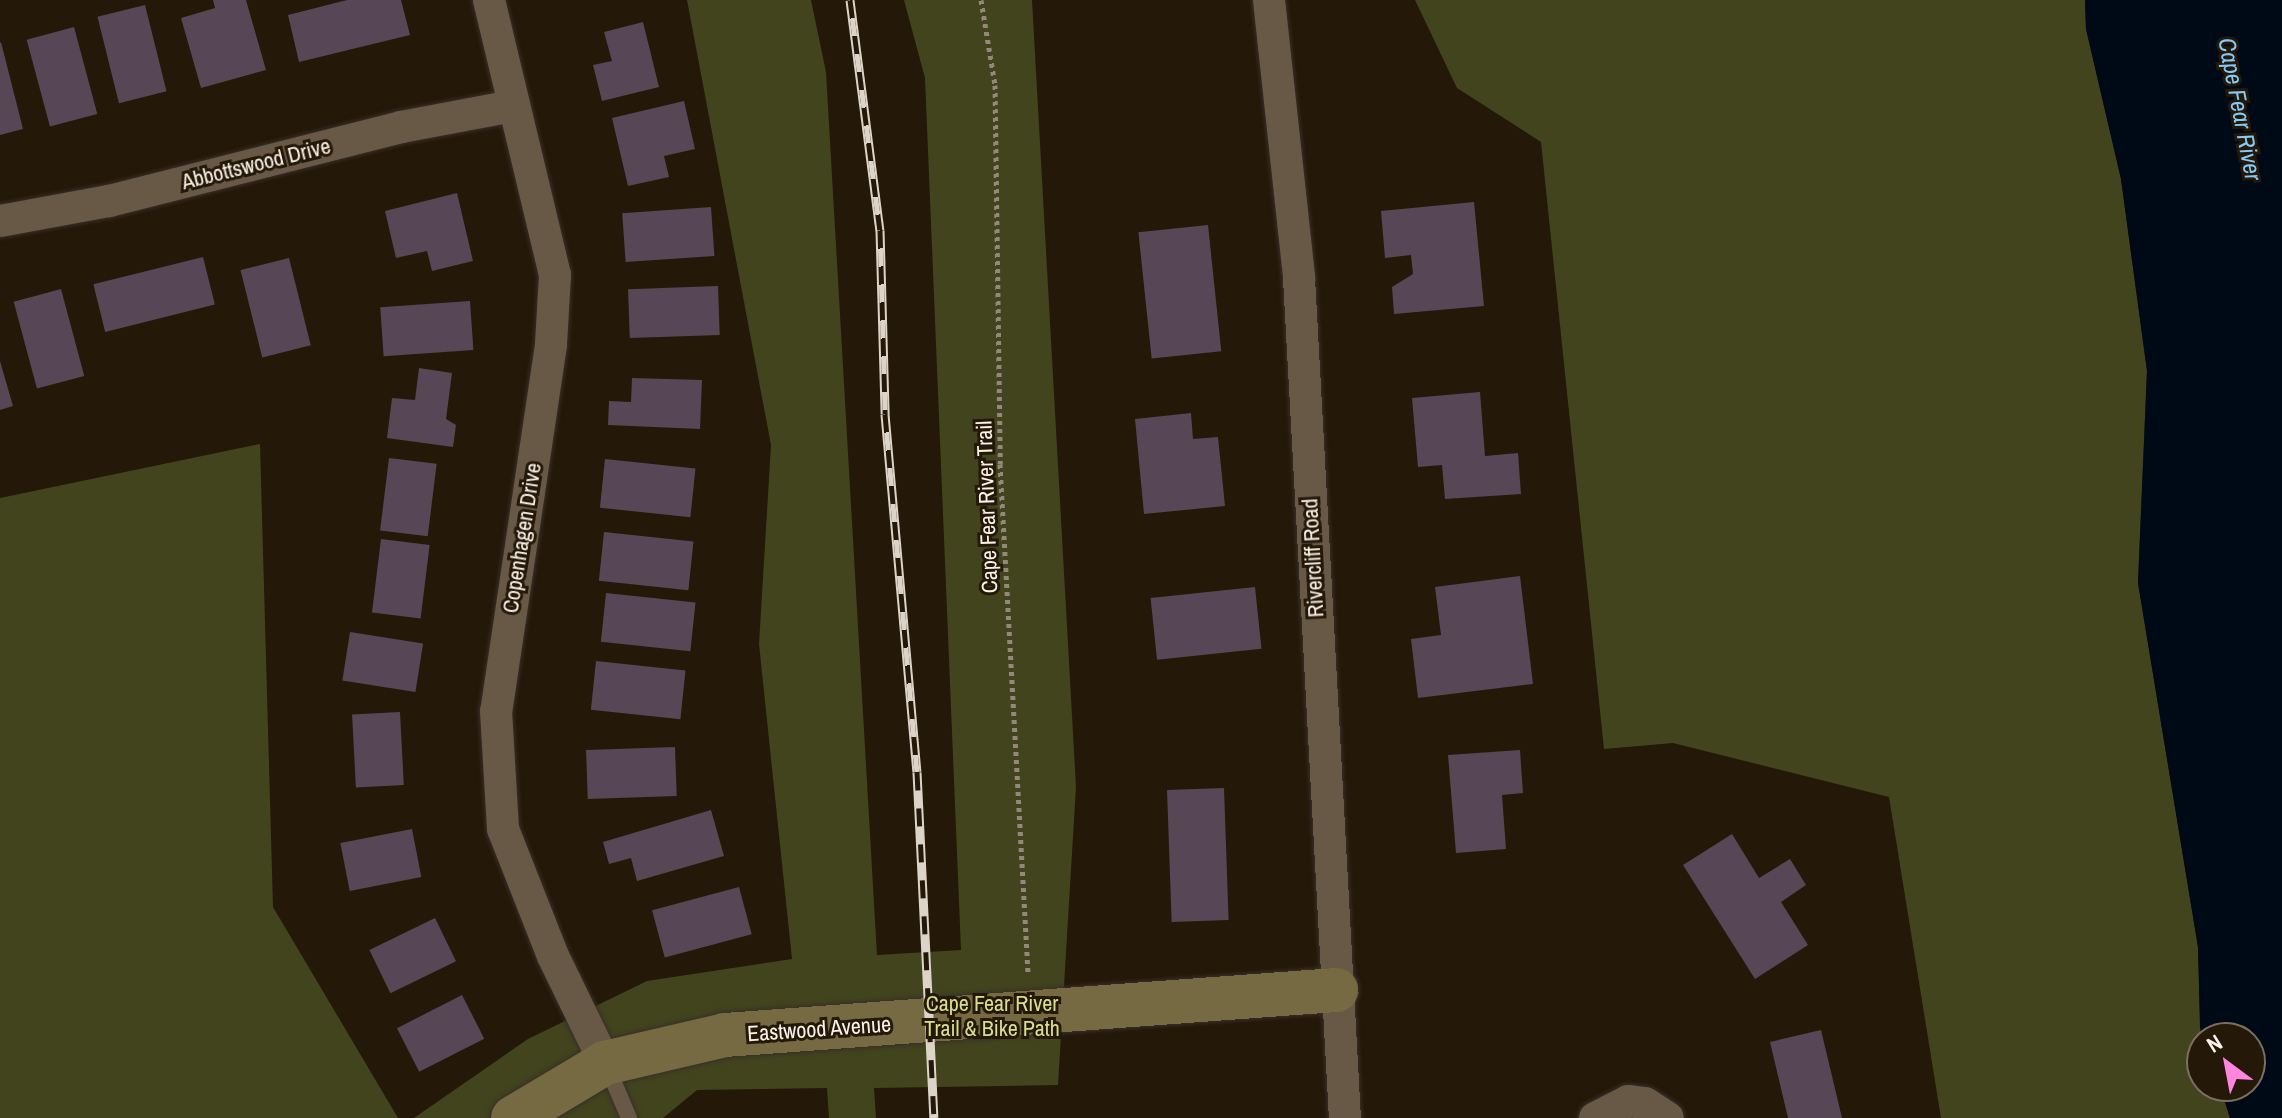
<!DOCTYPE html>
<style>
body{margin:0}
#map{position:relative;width:2282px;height:1118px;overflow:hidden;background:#241808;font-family:"Archivo Narrow",sans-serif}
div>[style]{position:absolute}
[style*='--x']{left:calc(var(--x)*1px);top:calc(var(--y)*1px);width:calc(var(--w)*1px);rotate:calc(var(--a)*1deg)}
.green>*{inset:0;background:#42441e}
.water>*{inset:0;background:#000916}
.building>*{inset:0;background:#574656;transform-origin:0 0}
.path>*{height:5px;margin-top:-2.5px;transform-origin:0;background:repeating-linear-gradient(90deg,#92887b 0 4px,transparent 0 8px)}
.roads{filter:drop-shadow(0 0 2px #382f2a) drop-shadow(0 0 2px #382f2a)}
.lane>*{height:16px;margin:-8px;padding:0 8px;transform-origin:8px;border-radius:8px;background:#685947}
.street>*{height:32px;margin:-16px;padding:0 16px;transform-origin:16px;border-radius:16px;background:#685947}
.secondary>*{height:44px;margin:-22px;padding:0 22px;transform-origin:22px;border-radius:22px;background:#756a41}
.rail>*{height:9px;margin-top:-4.5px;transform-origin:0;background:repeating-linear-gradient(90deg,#241808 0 18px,#ddd4c9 0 36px);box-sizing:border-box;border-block:2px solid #ddd4c9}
span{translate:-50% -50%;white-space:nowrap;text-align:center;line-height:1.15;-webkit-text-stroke:6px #241808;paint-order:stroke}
.street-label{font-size:22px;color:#faf1e7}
.park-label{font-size:22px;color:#d9dd90}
.water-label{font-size:24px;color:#84cafa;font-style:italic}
.north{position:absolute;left:2186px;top:1022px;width:80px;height:80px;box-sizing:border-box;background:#241808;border:2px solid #7a6f61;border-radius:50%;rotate:328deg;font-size:22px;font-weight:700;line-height:32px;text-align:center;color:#faf1e7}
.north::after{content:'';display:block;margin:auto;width:28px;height:36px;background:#ff85de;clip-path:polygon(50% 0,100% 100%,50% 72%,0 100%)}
</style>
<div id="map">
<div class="green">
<i style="clip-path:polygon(687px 0,811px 0,826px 72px,877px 955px,961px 950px,925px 78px,904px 0,1032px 0,1076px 787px,1058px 1085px,874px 1088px,876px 1118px,829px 1118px,827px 1088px,697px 1090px,663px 1118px,414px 1118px,528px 1039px,647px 981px,792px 959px,759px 644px,771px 445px)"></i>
<i style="clip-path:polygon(1415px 0,2085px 0,2086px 29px,2121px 179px,2147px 371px,2138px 583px,2198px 947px,2202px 1086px,2220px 1086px,2230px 1118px,1941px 1118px,1889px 797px,1673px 743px,1604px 749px,1541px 142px,1457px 88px)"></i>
<i style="clip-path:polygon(260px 444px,273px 907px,398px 1118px,0 1118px,0 498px)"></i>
</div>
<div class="water">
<i style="clip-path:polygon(2085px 0,2282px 0,2282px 1118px,2230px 1118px,2220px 1086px,2250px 1086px,2250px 1038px,2204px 1038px,2200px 1028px,2198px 947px,2138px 583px,2147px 371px,2121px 179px,2086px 29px)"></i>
</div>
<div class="building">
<i style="clip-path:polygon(213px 0,246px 0,266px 70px,201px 88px,181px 18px,215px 8px)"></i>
<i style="clip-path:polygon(347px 0,401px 0,410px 35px,299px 62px,288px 15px)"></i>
<i style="left:145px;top:5px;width:89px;height:49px;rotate:76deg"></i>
<i style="clip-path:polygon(643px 22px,659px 87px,602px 101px,593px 65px,612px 61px,604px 32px)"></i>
<i style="left:74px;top:27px;width:90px;height:49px;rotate:75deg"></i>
<i style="clip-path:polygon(1px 42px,23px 129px,0 135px,0 43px)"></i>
<i style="clip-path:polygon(684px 101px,695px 149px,664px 156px,669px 177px,628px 186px,612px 118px)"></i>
<i style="clip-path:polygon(457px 193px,473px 261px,432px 271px,427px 251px,396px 258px,385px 211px)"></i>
<i style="clip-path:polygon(1474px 202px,1484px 306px,1394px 314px,1392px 287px,1413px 274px,1411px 255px,1385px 258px,1381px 211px)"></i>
<i style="left:711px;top:207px;width:49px;height:89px;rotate:86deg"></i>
<i style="left:1208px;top:225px;width:127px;height:70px;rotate:84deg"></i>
<i style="left:203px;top:257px;width:49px;height:113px;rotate:76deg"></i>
<i style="left:289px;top:258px;width:90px;height:50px;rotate:76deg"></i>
<i style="left:718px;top:286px;width:49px;height:90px;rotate:88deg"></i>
<i style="left:61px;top:289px;width:90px;height:49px;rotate:75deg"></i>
<i style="left:470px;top:301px;width:49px;height:90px;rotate:86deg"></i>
<i style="clip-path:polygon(0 361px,13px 406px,0 410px)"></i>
<i style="clip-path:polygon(419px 368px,452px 373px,446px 419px,456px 425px,453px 447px,387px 438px,392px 398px,415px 400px)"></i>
<i style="clip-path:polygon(632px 378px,702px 380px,700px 429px,608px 425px,609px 401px,631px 402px)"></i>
<i style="clip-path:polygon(1480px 392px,1485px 456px,1518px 453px,1521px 494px,1445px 499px,1442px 465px,1418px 467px,1412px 398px)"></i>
<i style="clip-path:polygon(1191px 413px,1193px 439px,1218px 437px,1225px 506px,1144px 514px,1135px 419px)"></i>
<i style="left:389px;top:458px;width:48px;height:73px;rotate:7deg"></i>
<i style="left:605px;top:459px;width:91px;height:49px;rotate:6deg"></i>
<i style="left:604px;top:532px;width:90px;height:49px;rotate:6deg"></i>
<i style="left:381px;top:539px;width:49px;height:74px;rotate:7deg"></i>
<i style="clip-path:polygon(1520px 576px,1533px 684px,1418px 698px,1411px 639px,1441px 635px,1435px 587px)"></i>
<i style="left:1255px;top:587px;width:62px;height:105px;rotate:84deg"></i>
<i style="left:606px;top:593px;width:90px;height:49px;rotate:6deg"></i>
<i style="left:350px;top:632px;width:74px;height:49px;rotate:9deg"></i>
<i style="left:596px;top:661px;width:90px;height:49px;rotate:6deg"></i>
<i style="left:400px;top:712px;width:73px;height:48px;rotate:87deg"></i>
<i style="left:675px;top:747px;width:49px;height:89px;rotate:88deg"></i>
<i style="clip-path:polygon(1520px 750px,1523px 793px,1502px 795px,1506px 849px,1456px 853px,1448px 755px)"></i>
<i style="left:1224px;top:788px;width:132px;height:57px;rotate:88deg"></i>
<i style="clip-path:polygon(711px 810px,724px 856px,637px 881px,631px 858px,609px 864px,603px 842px)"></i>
<i style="left:412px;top:829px;width:49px;height:73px;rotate:79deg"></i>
<i style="clip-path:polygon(1732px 834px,1759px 878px,1790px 859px,1806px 885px,1781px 902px,1808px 945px,1755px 979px,1683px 865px)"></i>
<i style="left:739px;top:887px;width:49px;height:90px;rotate:75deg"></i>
<i style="left:435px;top:918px;width:48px;height:73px;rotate:64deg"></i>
<i style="left:462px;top:995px;width:49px;height:73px;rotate:63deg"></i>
<i style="clip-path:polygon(1821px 1030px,1842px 1118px,1788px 1118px,1770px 1042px)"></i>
</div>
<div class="path">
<i style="--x:981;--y:0;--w:86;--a:80.6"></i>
<i style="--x:995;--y:85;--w:379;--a:89.2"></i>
<i style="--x:1000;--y:464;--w:510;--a:86.85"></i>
</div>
<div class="roads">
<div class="lane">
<i style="--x:606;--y:1064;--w:59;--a:66.9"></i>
</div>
<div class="street">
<i style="--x:489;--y:0;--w:283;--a:76.5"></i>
<i style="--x:555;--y:275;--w:70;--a:93.3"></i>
<i style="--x:551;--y:345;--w:370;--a:98.5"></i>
<i style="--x:496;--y:711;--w:118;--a:86.6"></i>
<i style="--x:503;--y:829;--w:136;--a:68.5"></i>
<i style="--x:553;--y:956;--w:119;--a:64.1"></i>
<i style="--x:1269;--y:0;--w:280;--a:83.8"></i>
<i style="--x:1299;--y:278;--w:841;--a:86.87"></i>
<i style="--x:0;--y:221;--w:111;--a:-10.4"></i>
<i style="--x:109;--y:201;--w:301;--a:-14.2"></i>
<i style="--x:401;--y:127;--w:114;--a:-10.6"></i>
<i style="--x:1595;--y:1118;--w:37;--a:-27"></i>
<i style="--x:1628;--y:1101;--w:17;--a:7"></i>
<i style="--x:1645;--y:1103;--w:27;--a:33"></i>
</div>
<div class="secondary">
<i style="--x:513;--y:1118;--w:107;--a:-30.9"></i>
<i style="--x:605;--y:1063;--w:123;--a:-13.1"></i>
<i style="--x:725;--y:1035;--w:613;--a:-4.21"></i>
</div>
</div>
<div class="rail">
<i style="--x:850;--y:0;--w:232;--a:82.6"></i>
<i style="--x:880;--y:230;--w:184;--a:88.4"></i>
<i style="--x:885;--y:414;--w:359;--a:84.9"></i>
<i style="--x:917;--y:772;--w:346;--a:87.2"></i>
</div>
<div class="street-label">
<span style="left:256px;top:164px;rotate:-14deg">Abbottswood Drive</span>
<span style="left:987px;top:507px;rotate:-92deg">Cape Fear River Trail</span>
<span style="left:522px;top:538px;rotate:-81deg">Copenhagen Drive</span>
<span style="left:1313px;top:558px;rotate:-93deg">Rivercliff Road</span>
<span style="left:819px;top:1029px;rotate:-4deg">Eastwood Avenue</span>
</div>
<div class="park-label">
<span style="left:992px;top:1016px">Cape Fear River<br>Trail &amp; Bike Path</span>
</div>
<div class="water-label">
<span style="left:2240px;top:109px;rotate:79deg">Cape Fear River</span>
</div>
<div class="north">N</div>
</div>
